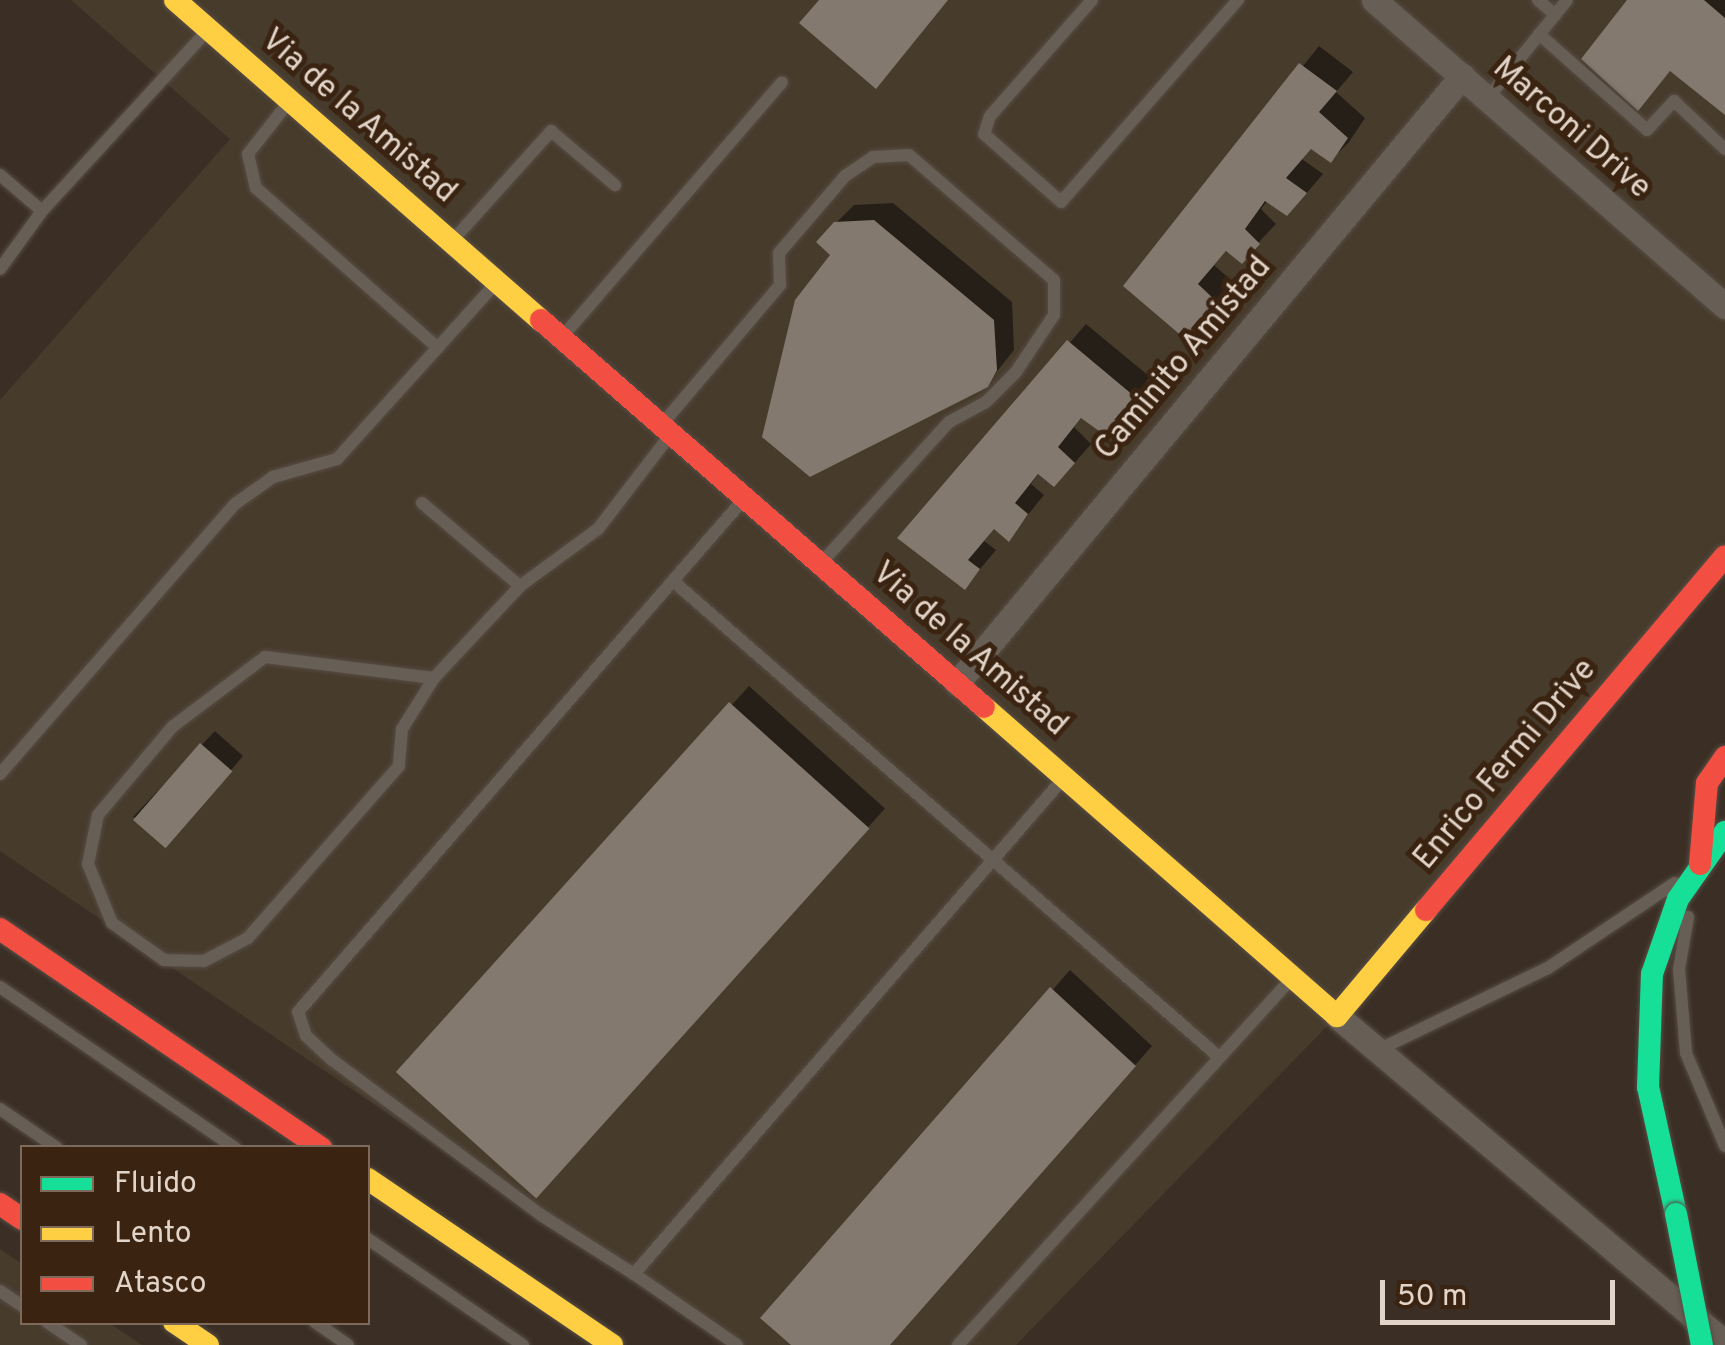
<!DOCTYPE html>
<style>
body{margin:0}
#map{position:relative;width:1725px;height:1345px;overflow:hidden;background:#3b2f25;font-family:Overpass,sans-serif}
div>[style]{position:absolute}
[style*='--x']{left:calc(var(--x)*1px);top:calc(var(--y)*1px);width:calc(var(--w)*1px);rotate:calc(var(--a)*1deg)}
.industrial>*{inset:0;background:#473b2c}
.shadow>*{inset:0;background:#0007;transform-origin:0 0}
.building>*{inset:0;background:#84796f;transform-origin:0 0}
.roads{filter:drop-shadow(0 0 2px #574c43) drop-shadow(0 0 2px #574c43)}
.lane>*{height:12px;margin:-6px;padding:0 6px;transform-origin:6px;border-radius:6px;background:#675e56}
.street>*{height:25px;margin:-12.5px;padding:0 12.5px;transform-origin:12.5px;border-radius:12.5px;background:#675e56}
.fast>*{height:22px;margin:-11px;padding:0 11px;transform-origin:11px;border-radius:11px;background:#16e098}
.slow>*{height:22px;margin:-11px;padding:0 11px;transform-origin:11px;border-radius:11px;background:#ffcf43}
.jam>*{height:22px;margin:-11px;padding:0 11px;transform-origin:11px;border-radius:11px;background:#f24e42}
.bridges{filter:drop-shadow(0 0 2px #574c43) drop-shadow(0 0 2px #574c43)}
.fast-bridge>*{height:22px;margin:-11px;padding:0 11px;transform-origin:11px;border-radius:11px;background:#16e098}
span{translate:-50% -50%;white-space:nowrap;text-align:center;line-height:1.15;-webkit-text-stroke:10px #3a2411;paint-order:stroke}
.street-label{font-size:32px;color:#e2d4c8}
.legend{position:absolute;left:20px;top:1145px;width:350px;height:180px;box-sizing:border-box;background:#3a2411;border:2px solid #7d6a5a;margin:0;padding:12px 18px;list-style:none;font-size:30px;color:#e2d4c8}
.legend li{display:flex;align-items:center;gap:20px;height:50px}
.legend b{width:50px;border:2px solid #7d6a5a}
.scale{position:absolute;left:1380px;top:1280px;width:235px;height:45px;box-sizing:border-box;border:5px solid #e2d4c8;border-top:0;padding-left:12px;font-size:30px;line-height:35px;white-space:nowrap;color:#e2d4c8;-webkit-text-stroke:8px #3a2411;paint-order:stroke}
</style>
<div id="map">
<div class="industrial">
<i style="clip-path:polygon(71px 0,1725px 0,1725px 554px,1337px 1016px,1016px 1345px,729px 1345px,0 851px,0 400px,230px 139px)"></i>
<i style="clip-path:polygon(0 1249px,22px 1264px,22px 1322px,109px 1323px,142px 1345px,0 1345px)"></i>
</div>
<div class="shadow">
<i style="clip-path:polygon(1630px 0,1725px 0,1725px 113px,1672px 69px,1638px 107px)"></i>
<i style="clip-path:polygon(1319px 46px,1353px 72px,1336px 92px,1365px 118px,1349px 142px,1331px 160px,1312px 147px,1302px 159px,1323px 174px,1305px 195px,1268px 200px,1261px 209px,1276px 224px,1242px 260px,1228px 249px,1214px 265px,1232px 281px,1202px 317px,1127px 285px)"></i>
<i style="clip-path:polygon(893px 203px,1012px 302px,1014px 350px,986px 385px,833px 255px,835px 224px,854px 205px)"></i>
<i style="clip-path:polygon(1086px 324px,1150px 377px,1105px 433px,1083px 416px,1074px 427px,1091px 444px,1072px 466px,1040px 472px,1031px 484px,1044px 495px,1009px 538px,995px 527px,984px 541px,996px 550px,965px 587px,900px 538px)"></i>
<i style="left:749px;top:686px;width:183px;height:520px;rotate:42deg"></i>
<i style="clip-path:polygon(215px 731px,243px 756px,180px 831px,133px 817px)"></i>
<i style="clip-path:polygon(1070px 970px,1152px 1046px,889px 1345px,795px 1345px,764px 1318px)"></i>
</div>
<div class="building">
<i style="clip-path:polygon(819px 0,948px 0,876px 89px,799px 23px)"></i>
<i style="clip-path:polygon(1627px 0,1704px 0,1725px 18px,1725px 115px,1670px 71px,1638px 111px,1581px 59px)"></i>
<i style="clip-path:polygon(1299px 63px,1337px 91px,1319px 112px,1348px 138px,1331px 163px,1311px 149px,1286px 178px,1307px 193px,1287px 216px,1265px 201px,1245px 229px,1260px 244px,1242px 264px,1226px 251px,1198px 284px,1216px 301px,1184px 338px,1123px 286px)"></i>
<i style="clip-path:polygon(874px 220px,994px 320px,997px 370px,988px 387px,810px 477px,762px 437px,795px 300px,830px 255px,816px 242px,834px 222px)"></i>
<i style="clip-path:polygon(1067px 340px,1134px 396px,1106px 436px,1081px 418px,1058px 447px,1075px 463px,1054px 487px,1038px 474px,1015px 503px,1028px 514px,1009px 542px,994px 529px,968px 560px,980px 569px,965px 590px,897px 538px)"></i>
<i style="left:729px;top:702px;width:189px;height:498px;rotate:42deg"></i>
<i style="left:200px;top:743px;width:43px;height:102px;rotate:41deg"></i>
<i style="clip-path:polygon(1050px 987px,1136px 1066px,890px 1345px,791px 1345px,760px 1318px)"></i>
</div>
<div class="roads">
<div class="lane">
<i style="--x:1092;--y:0;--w:154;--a:131.3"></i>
<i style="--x:990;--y:116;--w:19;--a:108"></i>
<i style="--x:984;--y:134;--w:103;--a:41.4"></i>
<i style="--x:1061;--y:202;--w:269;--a:-48.8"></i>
<i style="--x:1538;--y:0;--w:23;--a:41"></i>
<i style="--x:1555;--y:15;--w:19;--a:-51"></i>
<i style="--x:1539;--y:34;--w:144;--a:41.6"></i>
<i style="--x:1647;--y:130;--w:40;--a:-47"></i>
<i style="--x:1674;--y:101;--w:70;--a:43.3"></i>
<i style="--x:1487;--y:99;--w:108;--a:-51"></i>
<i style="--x:288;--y:103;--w:65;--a:128.1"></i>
<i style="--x:248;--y:154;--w:35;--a:77"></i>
<i style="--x:256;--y:188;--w:242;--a:41.3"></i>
<i style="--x:0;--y:175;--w:55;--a:40.6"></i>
<i style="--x:42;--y:211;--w:244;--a:-47.5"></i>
<i style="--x:453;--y:240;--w:147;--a:-48"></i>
<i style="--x:551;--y:131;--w:84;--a:40.2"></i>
<i style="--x:0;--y:269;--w:72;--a:-54.1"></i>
<i style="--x:563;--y:336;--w:335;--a:-49.2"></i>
<i style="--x:664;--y:422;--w:180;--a:-49.7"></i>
<i style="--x:780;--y:285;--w:32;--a:-92"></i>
<i style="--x:779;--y:253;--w:101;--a:-49.4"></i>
<i style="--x:845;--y:176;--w:34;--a:-34"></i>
<i style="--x:873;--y:157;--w:36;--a:-3"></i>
<i style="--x:909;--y:155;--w:191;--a:40.8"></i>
<i style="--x:1054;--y:280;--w:35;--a:90"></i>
<i style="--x:1054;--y:315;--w:69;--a:123.7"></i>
<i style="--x:1016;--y:372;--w:42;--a:135"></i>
<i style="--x:986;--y:402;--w:42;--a:151.6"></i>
<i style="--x:949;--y:422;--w:189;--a:132.2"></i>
<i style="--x:422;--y:503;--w:128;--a:40.3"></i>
<i style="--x:520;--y:586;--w:97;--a:-36.2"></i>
<i style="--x:598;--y:529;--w:118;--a:-52.5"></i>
<i style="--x:673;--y:581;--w:724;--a:41.08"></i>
<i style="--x:434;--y:678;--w:60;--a:122.1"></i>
<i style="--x:402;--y:729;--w:37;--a:95"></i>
<i style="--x:399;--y:766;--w:229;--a:131.3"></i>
<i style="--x:248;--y:938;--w:50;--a:152.4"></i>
<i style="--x:204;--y:961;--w:40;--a:-178.6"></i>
<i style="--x:164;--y:960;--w:64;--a:-144.6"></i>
<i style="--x:112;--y:923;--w:64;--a:-112.1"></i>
<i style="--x:88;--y:864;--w:50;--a:-78.5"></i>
<i style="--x:98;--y:815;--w:115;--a:-49.9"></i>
<i style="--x:172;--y:727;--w:116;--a:-37"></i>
<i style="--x:265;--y:657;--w:170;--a:7.1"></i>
<i style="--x:434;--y:678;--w:126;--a:-46.9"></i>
<i style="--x:0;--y:774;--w:358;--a:-49"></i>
<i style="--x:235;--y:504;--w:47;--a:-35.4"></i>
<i style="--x:273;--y:477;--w:66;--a:-15.7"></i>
<i style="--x:337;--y:459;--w:236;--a:-47.9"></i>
<i style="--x:1688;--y:917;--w:53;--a:99.8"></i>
<i style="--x:1679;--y:969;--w:84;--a:85.2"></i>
<i style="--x:1686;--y:1053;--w:101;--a:67.2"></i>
<i style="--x:0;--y:987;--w:285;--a:34.4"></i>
<i style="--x:1378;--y:1050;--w:189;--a:-25.8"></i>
<i style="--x:1548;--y:968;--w:153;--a:-33.8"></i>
<i style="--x:0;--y:1109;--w:69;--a:34.4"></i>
<i style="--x:368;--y:1239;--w:188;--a:34.4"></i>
<i style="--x:634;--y:1274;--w:110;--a:-147.6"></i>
<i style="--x:541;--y:1215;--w:260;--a:-143.4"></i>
<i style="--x:332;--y:1060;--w:35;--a:-137"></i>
<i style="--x:306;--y:1036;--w:25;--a:-108"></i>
<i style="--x:298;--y:1012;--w:678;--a:-49"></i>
<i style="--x:0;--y:1291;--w:27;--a:34"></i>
<i style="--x:47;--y:1322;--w:41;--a:34.1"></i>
<i style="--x:315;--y:1322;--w:40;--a:34.9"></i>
<i style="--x:737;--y:1345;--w:125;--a:-145.4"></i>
<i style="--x:634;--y:1274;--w:655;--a:-49.09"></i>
<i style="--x:958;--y:1345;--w:492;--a:-47.7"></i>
</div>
<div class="street">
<i style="--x:1374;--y:0;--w:466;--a:41.1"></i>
<i style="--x:957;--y:683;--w:790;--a:-50.24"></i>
<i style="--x:1337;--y:1016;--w:507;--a:40.12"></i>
</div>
<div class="fast">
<i style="--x:1676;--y:1214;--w:130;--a:-102.4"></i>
<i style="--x:1648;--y:1087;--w:113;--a:-88"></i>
<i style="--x:1652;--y:974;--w:79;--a:-70.9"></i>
<i style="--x:1678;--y:899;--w:82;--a:-55"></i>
</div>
<div class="slow">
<i style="--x:175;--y:0;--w:486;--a:41.2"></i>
<i style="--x:984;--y:707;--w:469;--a:41.2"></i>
<i style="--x:1337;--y:1016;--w:138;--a:-50"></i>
<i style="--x:368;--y:1179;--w:295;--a:34.2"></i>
<i style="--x:174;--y:1322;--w:41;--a:34.1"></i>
</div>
<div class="jam">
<i style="--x:541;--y:320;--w:588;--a:41.14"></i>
<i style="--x:1700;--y:864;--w:81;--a:-85.1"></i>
<i style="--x:1707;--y:783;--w:32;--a:-55"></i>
<i style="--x:1426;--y:910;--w:463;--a:-49.8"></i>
<i style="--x:0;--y:929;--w:389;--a:34.3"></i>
<i style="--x:0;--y:1204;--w:27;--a:34"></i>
</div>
</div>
<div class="bridges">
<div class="fast-bridge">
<i style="--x:1676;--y:1214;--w:134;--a:78.8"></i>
</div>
</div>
<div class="street-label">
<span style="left:358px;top:117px;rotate:41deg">Via de la Amistad</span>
<span style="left:1571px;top:129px;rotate:41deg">Marconi Drive</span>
<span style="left:1184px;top:359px;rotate:-50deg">Caminito Amistad</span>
<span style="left:969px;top:650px;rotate:41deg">Via de la Amistad</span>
<span style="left:1506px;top:765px;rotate:-50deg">Enrico Fermi Drive</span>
</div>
<ul class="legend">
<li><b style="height:12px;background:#16e098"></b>Fluido</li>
<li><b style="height:12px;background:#ffcf43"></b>Lento</li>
<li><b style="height:12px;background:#f24e42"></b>Atasco</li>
</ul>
<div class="scale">50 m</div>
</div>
